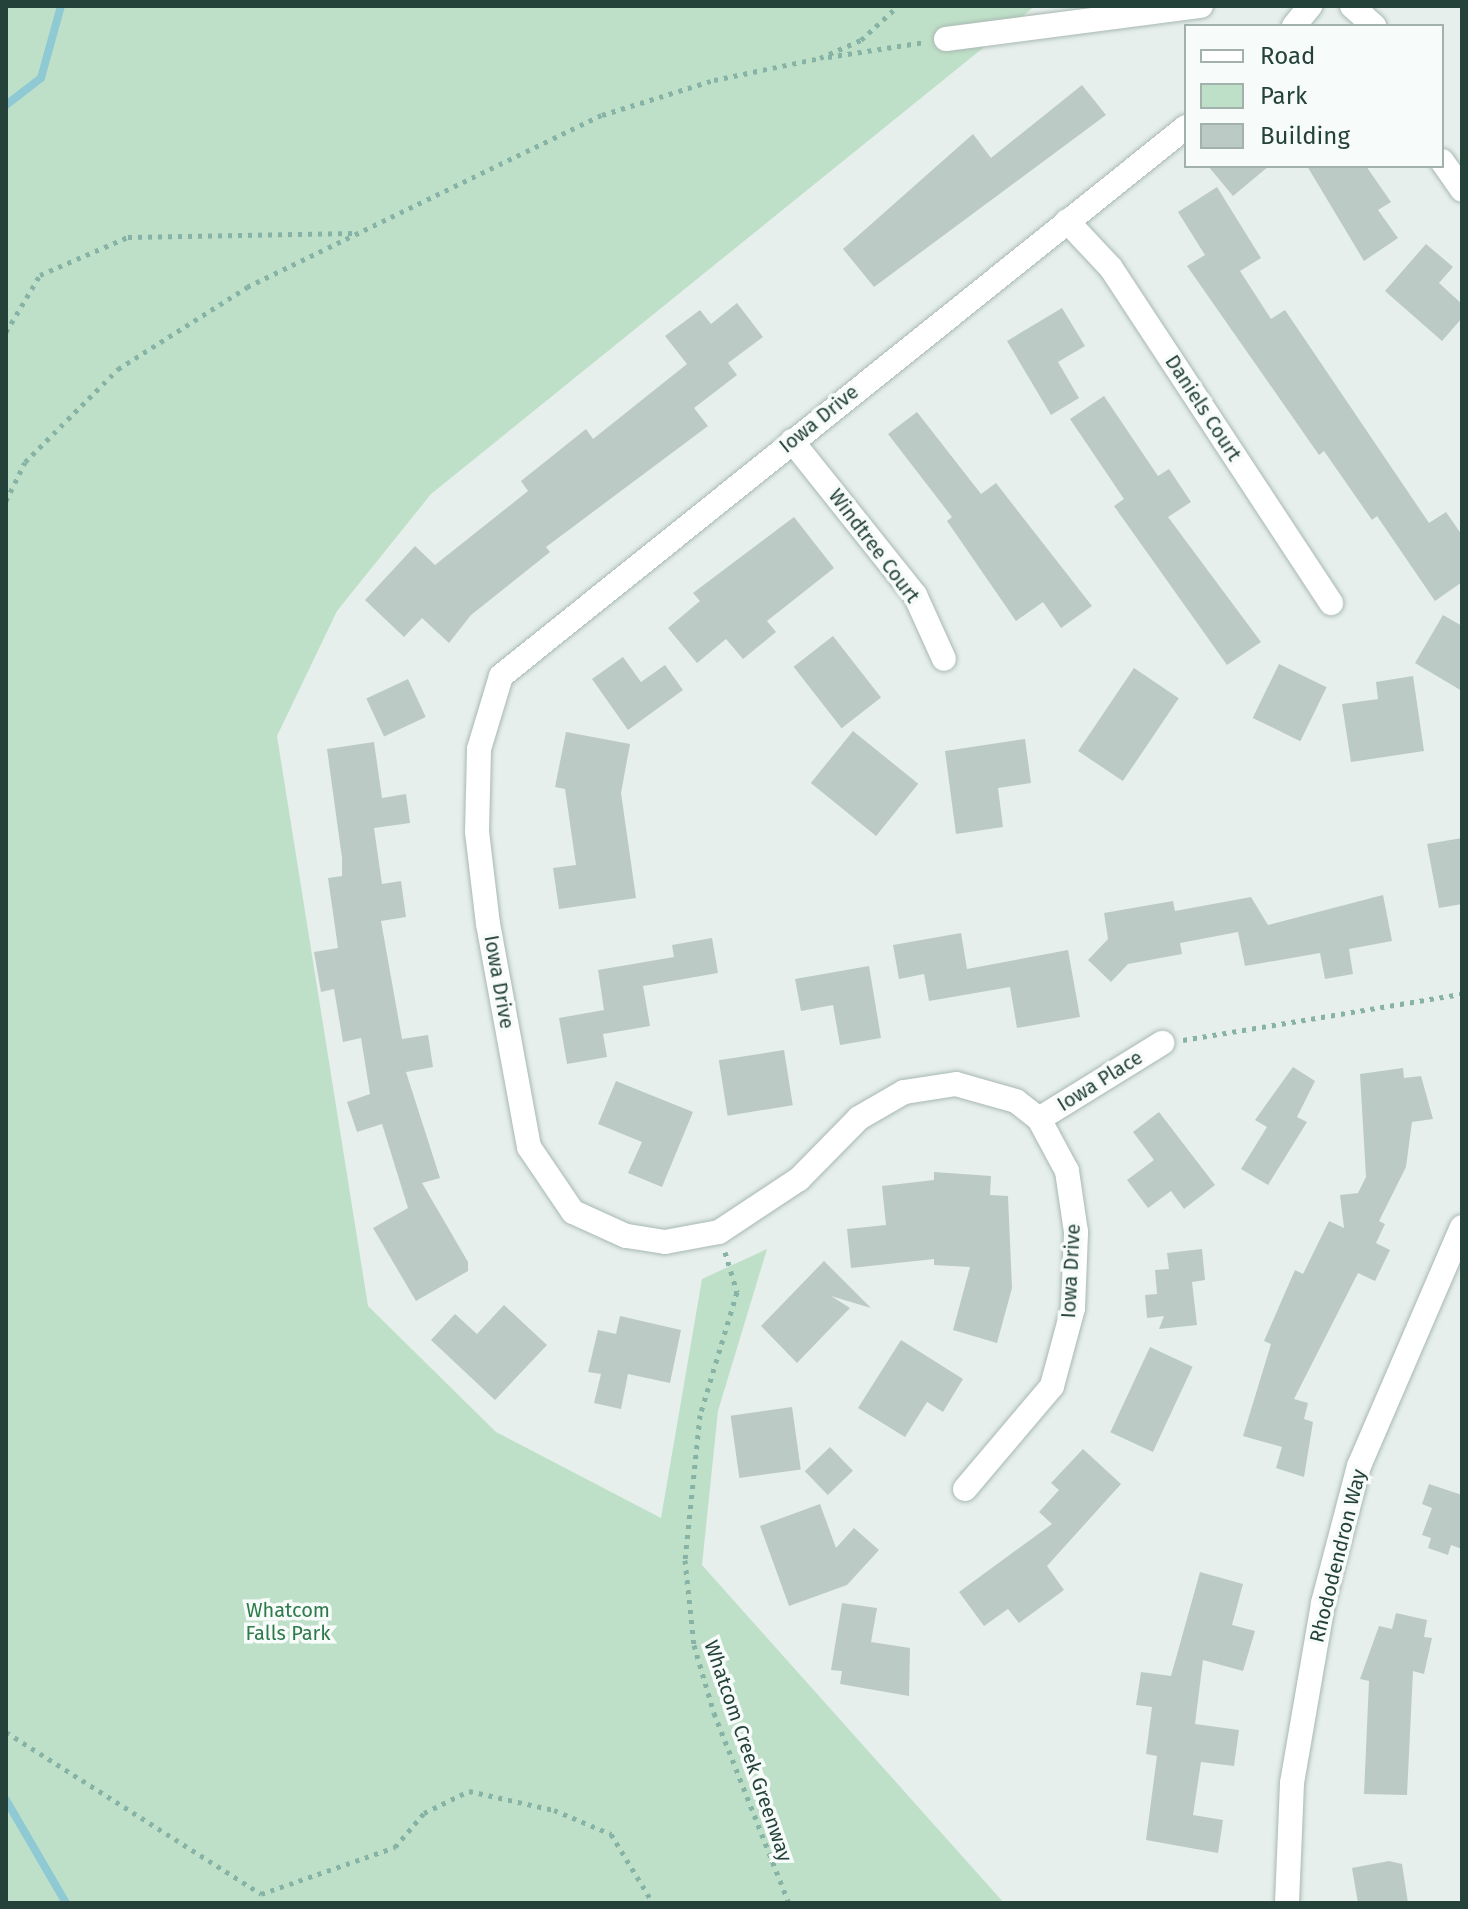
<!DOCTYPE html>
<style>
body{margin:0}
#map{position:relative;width:1468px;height:1909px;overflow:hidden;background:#e6efeb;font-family:"Fira Sans",sans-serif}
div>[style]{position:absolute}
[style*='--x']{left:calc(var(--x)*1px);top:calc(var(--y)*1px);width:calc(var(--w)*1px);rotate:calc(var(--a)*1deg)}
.green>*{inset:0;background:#bfe0c8}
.stream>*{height:8px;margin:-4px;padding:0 4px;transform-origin:4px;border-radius:4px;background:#8ec9d4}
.building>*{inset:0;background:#bbcac4;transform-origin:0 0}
.path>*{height:5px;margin-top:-2.5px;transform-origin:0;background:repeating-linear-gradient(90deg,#86b3a5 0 4px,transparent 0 10px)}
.roads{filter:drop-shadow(0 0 2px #a8b8b2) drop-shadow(0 0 2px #a8b8b2)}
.street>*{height:24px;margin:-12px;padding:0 12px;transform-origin:12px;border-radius:12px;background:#fff}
span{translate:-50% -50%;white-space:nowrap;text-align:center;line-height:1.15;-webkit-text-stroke:7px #f7fbf9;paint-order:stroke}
.street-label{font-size:20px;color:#24423a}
.park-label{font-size:20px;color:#2d7a4b}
.frame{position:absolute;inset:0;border:8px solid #24423a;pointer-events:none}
.legend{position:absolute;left:1184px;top:24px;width:260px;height:144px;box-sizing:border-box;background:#f7fbf9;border:2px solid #a3b1ad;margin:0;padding:10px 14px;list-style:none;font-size:24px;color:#24423a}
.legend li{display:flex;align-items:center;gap:16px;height:40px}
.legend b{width:40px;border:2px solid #a3b1ad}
</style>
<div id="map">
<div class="green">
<i style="clip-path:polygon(6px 6px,1035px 6px,431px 494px,337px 611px,277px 736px,368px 1306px,496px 1432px,661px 1518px,702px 1279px,767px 1249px,718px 1411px,702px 1565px,1004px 1903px,6px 1903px)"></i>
</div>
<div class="stream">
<i style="--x:6;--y:105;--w:44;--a:-37.6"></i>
<i style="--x:41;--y:78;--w:75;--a:-74.5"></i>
<i style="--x:6;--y:1800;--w:119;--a:59.8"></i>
</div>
<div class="building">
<i style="clip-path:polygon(1082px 85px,1106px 115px,874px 287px,843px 249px,973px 134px,991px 158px)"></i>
<i style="clip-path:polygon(1208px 166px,1269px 166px,1233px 196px)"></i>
<i style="clip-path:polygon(1307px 166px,1366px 166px,1391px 202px,1378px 210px,1398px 238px,1364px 261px)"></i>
<i style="clip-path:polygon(1217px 187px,1261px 258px,1240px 271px,1271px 319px,1285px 310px,1429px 523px,1446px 512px,1462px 535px,1462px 582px,1435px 601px,1377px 516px,1372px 520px,1324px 451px,1319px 455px,1187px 266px,1205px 255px,1178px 212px)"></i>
<i style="clip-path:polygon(1426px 244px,1453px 267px,1439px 283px,1462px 304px,1462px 318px,1442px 341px,1385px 291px)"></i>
<i style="clip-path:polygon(737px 303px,763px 337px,728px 363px,737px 375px,694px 408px,708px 426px,546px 547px,550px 552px,471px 615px,449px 643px,422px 618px,404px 637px,365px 600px,415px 546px,435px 565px,528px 491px,521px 481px,586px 429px,593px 439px,687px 364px,665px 336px,700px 310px,711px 324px)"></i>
<i style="clip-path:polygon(1062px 308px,1085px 346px,1058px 362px,1079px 398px,1051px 415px,1007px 341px)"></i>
<i style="clip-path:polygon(1104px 396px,1158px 476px,1169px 469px,1191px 502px,1168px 517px,1261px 642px,1227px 665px,1114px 506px,1124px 499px,1070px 419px)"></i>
<i style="clip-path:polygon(917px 412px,981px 494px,996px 483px,1092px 606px,1061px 628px,1043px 602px,1016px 621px,947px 521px,952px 517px,888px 434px)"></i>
<i style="clip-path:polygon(794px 517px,834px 568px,767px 621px,776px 632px,743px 659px,726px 639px,697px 663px,668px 628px,700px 601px,693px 593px)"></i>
<i style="clip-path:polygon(1443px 615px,1462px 626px,1462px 691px,1415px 663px)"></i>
<i style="left:833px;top:636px;width:78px;height:50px;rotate:52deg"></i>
<i style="clip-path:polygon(623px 657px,641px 682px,665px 665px,683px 690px,628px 730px,592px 679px)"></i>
<i style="left:1279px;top:664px;width:53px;height:60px;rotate:26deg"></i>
<i style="left:1134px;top:668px;width:54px;height:100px;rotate:34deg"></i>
<i style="clip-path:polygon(1413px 676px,1424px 751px,1351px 762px,1342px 704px,1378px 699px,1376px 682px)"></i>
<i style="left:408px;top:679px;width:42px;height:46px;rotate:65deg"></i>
<i style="left:853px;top:731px;width:84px;height:67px;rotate:39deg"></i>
<i style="clip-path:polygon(566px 732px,630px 744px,621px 793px,636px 898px,559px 909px,553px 868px,576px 865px,565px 789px,555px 787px)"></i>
<i style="clip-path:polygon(1025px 739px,1031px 783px,998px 788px,1003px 827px,956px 834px,945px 751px)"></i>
<i style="clip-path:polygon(374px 742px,382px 798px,406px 794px,410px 823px,374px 828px,382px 884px,401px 881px,406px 917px,381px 921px,402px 1039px,428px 1035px,433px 1067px,406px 1072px,440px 1178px,422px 1183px,468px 1262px,468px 1271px,416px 1301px,373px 1228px,408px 1208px,382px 1124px,357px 1132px,347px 1102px,370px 1094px,361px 1038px,343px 1042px,334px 989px,321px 992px,314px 952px,338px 948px,328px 878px,342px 876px,342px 858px,327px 749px)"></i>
<i style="clip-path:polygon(1462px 838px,1462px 904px,1439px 908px,1427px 844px)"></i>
<i style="clip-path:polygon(1383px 895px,1392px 941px,1349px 949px,1353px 974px,1325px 979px,1320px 953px,1245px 966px,1238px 932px,1180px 943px,1182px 954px,1128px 964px,1111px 982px,1088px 960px,1108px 939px,1104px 913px,1173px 901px,1175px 911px,1251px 897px,1268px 925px)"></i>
<i style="clip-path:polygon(961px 933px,967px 969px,1068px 950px,1080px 1017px,1017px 1028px,1010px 987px,929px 1001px,924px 974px,899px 979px,893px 945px)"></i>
<i style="clip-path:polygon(712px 938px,718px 973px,643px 986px,650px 1026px,603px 1034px,607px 1057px,567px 1064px,559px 1018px,604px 1010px,598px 970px,674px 957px,672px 945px)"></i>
<i style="clip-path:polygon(869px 966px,881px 1038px,840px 1045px,833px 1005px,801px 1011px,795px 979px)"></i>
<i style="left:784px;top:1050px;width:56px;height:66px;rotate:81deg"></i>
<i style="clip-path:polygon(1293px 1067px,1315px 1081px,1297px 1117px,1307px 1122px,1268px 1185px,1241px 1169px,1267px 1127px,1255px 1120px)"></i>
<i style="clip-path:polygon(1403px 1068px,1404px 1078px,1421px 1076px,1433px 1119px,1412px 1122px,1406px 1167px,1379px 1221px,1385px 1224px,1376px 1243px,1390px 1250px,1375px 1281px,1358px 1273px,1294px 1399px,1308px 1403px,1304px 1419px,1313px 1422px,1304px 1477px,1276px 1468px,1282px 1447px,1243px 1436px,1271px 1344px,1264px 1341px,1295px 1270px,1303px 1274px,1329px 1221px,1344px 1228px,1340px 1195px,1358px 1193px,1366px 1177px,1360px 1074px)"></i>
<i style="clip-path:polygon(616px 1081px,693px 1112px,662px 1187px,628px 1173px,642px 1142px,598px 1124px)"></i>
<i style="clip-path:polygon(1159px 1112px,1215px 1185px,1184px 1209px,1171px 1191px,1148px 1208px,1127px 1180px,1154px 1160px,1133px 1132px)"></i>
<i style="clip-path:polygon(934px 1172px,991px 1176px,990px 1195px,1008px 1196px,1012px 1288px,997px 1343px,953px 1330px,970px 1267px,934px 1265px,934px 1259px,851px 1268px,847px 1229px,886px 1225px,882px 1186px,934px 1180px)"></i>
<i style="clip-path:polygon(1202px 1249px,1205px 1280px,1192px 1282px,1197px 1325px,1159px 1329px,1164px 1316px,1147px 1318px,1145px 1295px,1157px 1294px,1155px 1270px,1169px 1269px,1167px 1253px)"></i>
<i style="clip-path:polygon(824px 1261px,871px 1308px,831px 1296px,850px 1308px,797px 1363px,761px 1326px)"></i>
<i style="clip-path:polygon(504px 1305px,547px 1345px,495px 1400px,431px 1340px,455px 1314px,477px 1334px)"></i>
<i style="clip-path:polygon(620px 1316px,681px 1330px,670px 1383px,628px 1374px,621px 1409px,594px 1403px,601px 1374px,588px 1372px,598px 1330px,616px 1334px)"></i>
<i style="clip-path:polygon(901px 1340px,963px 1379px,943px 1412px,927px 1402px,905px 1437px,858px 1408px)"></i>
<i style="left:1150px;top:1347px;width:47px;height:94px;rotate:25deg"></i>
<i style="left:792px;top:1407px;width:63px;height:62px;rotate:82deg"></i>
<i style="left:830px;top:1447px;width:33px;height:35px;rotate:46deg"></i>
<i style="clip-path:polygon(1083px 1449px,1121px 1484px,1047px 1566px,1064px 1590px,1019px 1623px,1008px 1609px,984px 1626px,959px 1592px,1052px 1524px,1039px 1512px,1059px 1490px,1051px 1483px)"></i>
<i style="clip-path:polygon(1429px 1484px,1462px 1495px,1462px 1549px,1451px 1545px,1448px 1555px,1428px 1548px,1431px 1538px,1422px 1535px,1432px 1508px,1422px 1504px)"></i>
<i style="clip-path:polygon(820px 1504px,836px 1548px,854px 1528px,879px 1550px,847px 1585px,789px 1606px,760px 1526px)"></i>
<i style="clip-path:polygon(1200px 1572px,1243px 1584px,1232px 1625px,1255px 1631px,1243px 1671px,1203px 1660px,1195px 1724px,1239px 1730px,1234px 1766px,1201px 1762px,1193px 1815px,1223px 1820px,1218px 1853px,1146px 1840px,1157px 1756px,1146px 1754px,1152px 1707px,1136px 1705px,1141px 1672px,1171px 1676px)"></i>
<i style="clip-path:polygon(842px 1603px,877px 1608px,871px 1642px,910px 1648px,909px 1696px,840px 1684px,842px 1671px,831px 1670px)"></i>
<i style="clip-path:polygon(1396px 1613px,1427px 1620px,1424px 1637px,1432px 1638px,1424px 1674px,1413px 1671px,1407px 1795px,1364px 1794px,1369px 1681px,1360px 1679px,1379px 1626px,1392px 1629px)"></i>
<i style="clip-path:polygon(1389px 1861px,1402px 1864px,1408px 1903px,1358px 1903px,1352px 1868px)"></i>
</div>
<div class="path">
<i style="--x:828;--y:57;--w:98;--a:-8.8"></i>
<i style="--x:6;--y:332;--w:66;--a:-59.2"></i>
<i style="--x:40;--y:275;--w:96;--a:-23.4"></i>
<i style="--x:128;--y:237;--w:227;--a:-1"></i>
<i style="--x:6;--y:501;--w:43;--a:-64"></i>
<i style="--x:25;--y:462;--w:132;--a:-45"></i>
<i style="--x:118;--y:369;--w:153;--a:-32.4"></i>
<i style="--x:247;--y:287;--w:394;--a:-25.9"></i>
<i style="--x:602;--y:115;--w:117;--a:-17.4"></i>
<i style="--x:714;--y:80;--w:108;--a:-11.7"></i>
<i style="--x:820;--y:58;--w:45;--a:-23.7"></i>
<i style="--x:861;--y:40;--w:50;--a:-42.6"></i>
<i style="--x:1183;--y:1040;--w:283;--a:-9.4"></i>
<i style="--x:725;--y:1252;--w:42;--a:73.3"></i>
<i style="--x:737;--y:1292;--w:128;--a:106.7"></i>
<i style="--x:700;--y:1415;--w:146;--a:95.9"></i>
<i style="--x:685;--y:1560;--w:85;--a:84"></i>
<i style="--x:694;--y:1645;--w:71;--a:73.6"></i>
<i style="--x:714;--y:1713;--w:204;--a:68.5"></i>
<i style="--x:6;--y:1732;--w:302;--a:32.4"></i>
<i style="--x:261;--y:1894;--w:142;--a:-19.3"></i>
<i style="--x:395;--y:1847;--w:45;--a:-49.5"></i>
<i style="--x:424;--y:1813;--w:50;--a:-26.1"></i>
<i style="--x:469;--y:1791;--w:87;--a:12.6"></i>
<i style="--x:554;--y:1810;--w:62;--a:22.8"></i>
<i style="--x:611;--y:1834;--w:81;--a:58.7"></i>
</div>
<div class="roads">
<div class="street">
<i style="--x:1352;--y:6;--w:30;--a:42"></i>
<i style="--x:1294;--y:26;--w:26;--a:-51"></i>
<i style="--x:946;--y:39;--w:257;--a:-7.4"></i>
<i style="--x:1442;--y:161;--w:35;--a:55"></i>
<i style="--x:1067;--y:221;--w:64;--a:46.9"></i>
<i style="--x:1111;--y:268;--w:401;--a:56.7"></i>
<i style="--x:792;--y:441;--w:197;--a:51.4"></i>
<i style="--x:915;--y:595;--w:70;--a:65.6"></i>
<i style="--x:1039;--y:1119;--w:145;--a:-31.7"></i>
<i style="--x:965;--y:1489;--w:135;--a:-49.8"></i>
<i style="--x:1052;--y:1386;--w:81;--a:-74.9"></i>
<i style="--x:1073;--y:1308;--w:76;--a:-87.7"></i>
<i style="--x:1076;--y:1232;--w:62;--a:-98.4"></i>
<i style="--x:1067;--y:1171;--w:59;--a:-118.3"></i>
<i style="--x:1039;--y:1119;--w:29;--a:-142"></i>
<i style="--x:1016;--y:1101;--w:62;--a:-164.2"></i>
<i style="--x:956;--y:1084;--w:53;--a:171.3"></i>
<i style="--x:904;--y:1092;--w:52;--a:150"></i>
<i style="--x:859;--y:1118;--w:86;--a:134.5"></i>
<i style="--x:799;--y:1179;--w:96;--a:146.5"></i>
<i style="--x:719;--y:1232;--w:55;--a:169.5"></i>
<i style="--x:665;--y:1242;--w:39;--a:-171"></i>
<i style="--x:626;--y:1236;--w:58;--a:-155.6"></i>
<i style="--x:573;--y:1212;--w:78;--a:-124.1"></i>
<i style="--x:529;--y:1147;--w:227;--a:-100.4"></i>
<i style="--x:488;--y:924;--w:93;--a:-96.8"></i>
<i style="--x:477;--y:832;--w:83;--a:-88.6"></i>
<i style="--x:479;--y:749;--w:76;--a:-73.2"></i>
<i style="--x:501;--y:676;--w:878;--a:-38.71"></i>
<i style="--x:1287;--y:1903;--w:120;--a:-87.6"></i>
<i style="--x:1292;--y:1783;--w:183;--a:-80.2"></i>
<i style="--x:1323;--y:1603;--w:142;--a:-75.3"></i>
<i style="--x:1359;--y:1466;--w:260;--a:-66.7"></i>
</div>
</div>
<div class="street-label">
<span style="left:1203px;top:408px;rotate:57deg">Daniels Court</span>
<span style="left:819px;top:419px;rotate:-39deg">Iowa Drive</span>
<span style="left:874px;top:546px;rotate:53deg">Windtree Court</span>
<span style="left:499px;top:982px;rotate:80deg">Iowa Drive</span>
<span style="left:1100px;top:1081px;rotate:-32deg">Iowa Place</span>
<span style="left:1071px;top:1271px;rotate:-87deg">Iowa Drive</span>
<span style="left:1338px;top:1556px;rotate:-76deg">Rhododendron Way</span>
<span style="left:748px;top:1751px;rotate:71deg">Whatcom Creek Greenway</span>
</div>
<div class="park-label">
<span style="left:288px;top:1622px">Whatcom<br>Falls Park</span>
</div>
<div class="frame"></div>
<ul class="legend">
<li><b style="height:10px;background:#fff"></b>Road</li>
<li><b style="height:22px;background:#bfe0c8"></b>Park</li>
<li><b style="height:22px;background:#bbcac4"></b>Building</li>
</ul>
</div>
